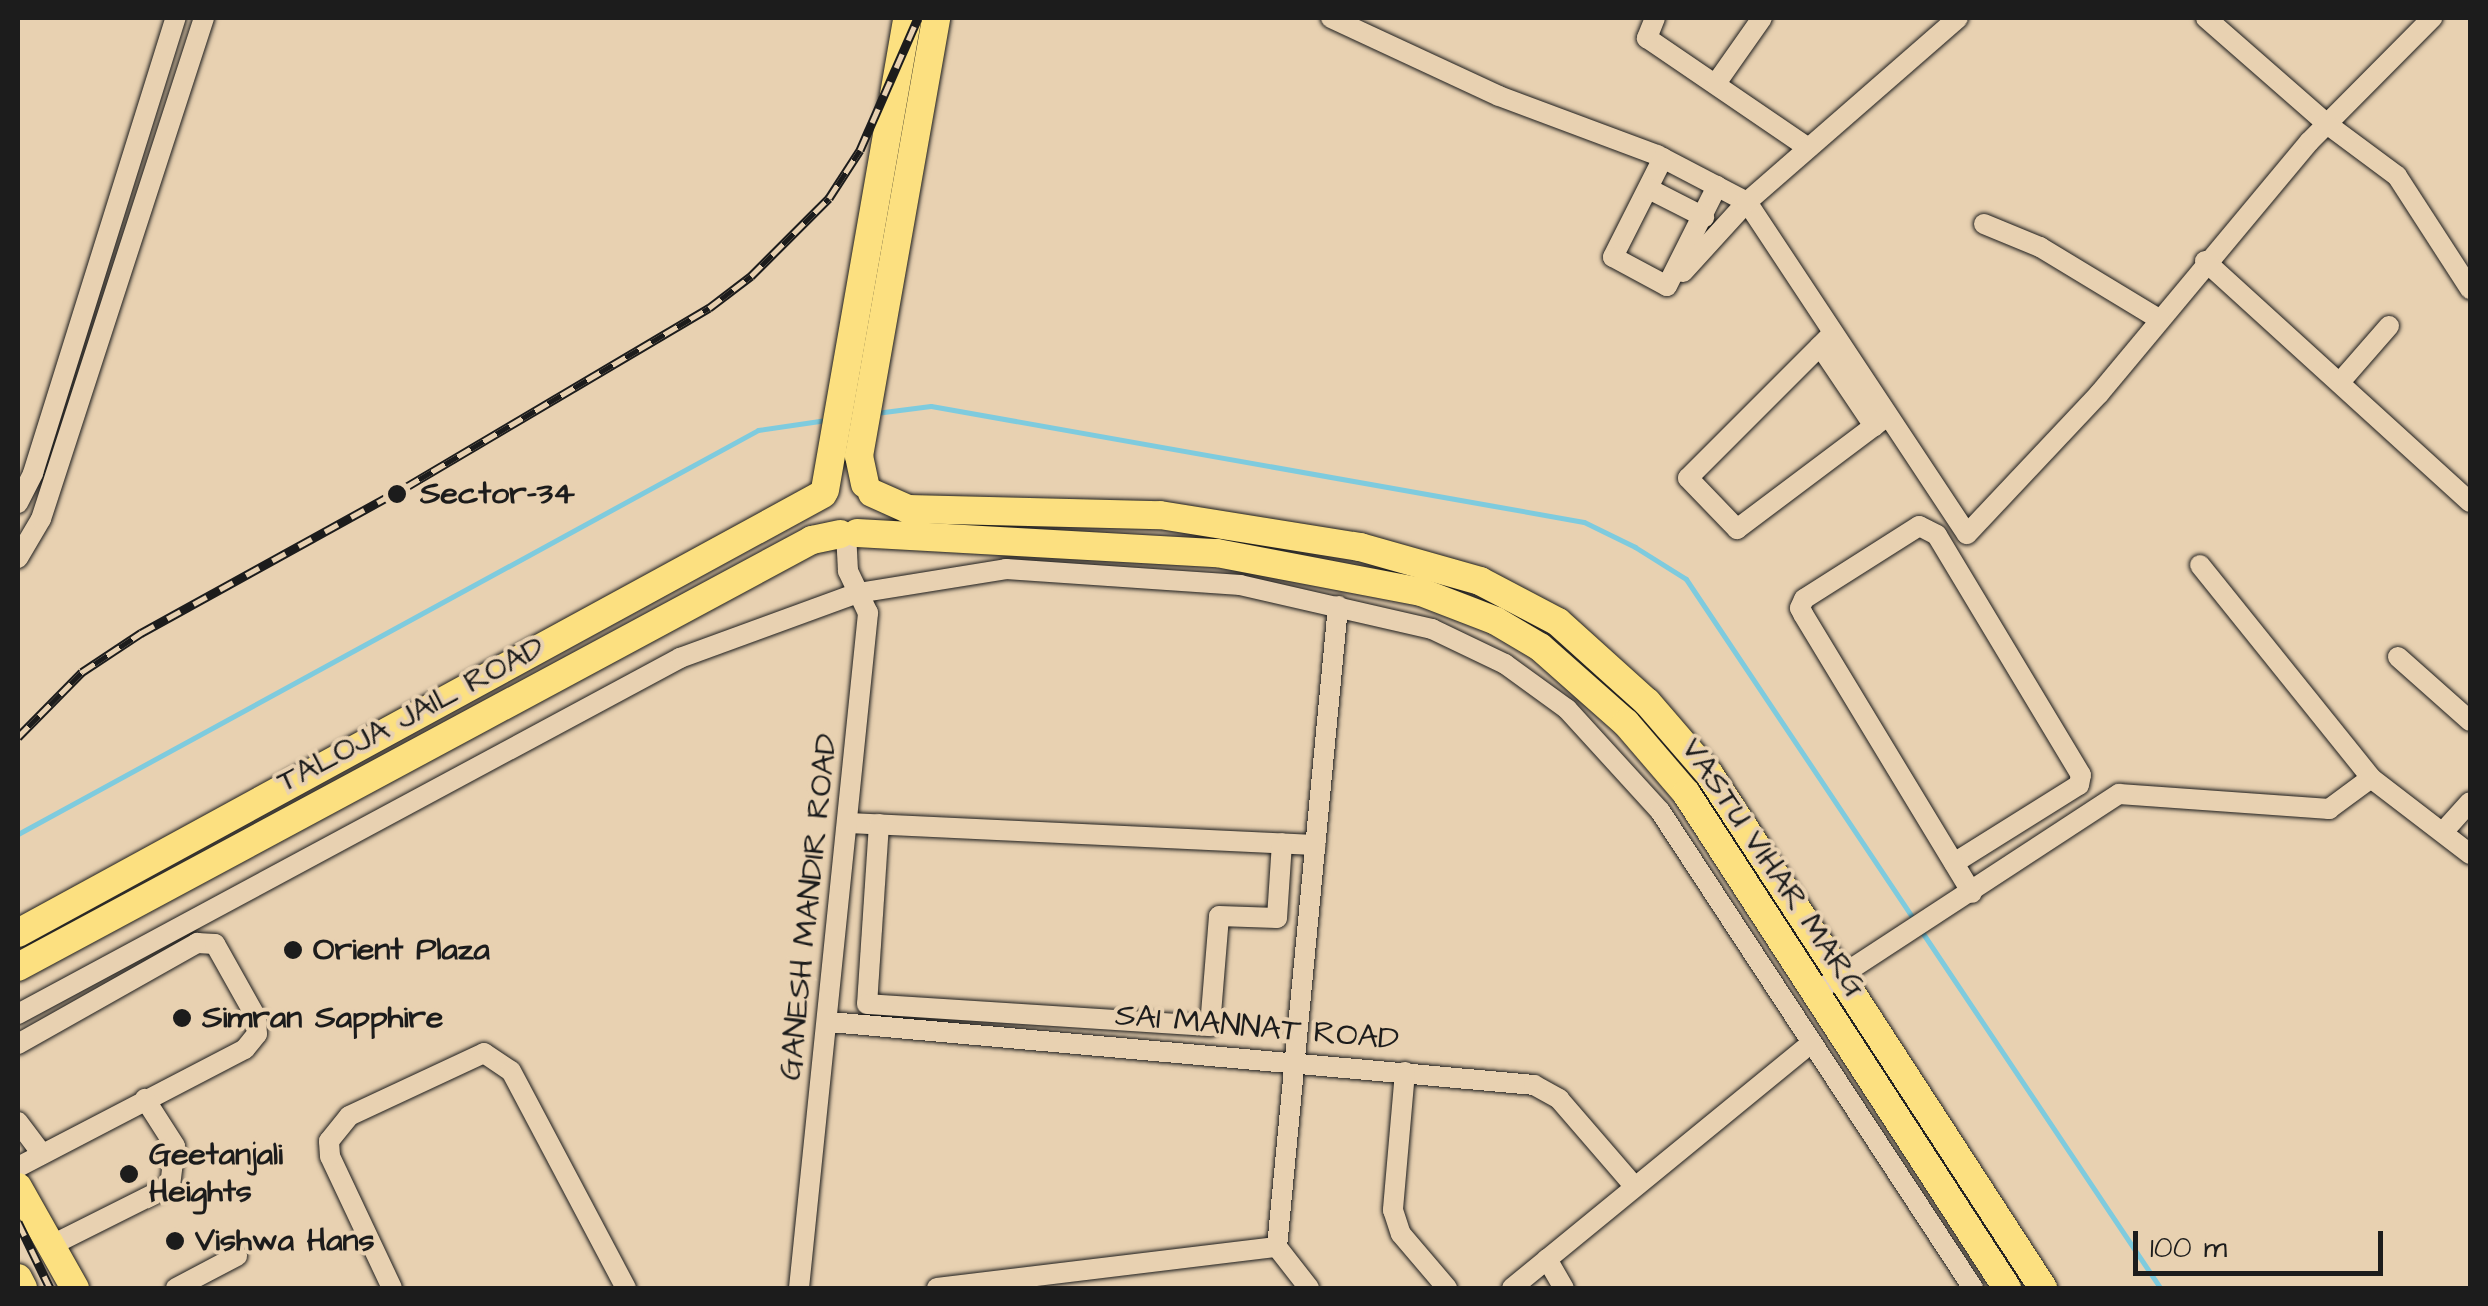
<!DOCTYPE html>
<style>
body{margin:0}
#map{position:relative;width:2488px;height:1306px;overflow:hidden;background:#e8d1b1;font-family:"Architects Daughter",sans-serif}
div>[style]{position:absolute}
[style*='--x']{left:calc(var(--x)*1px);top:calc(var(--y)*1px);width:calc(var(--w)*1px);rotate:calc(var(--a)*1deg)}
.stream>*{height:5px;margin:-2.5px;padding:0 2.5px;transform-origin:2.5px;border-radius:2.5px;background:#7ecbde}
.roads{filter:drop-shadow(0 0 2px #1c1c1c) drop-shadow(0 0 2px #1c1c1c)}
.minor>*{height:20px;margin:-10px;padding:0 10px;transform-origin:10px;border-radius:10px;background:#e8d1b1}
.major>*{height:28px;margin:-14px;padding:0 14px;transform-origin:14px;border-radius:14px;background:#fce080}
.rail>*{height:9px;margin-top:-4.5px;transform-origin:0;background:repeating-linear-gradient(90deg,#e8d1b1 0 15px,#1c1c1c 0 30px);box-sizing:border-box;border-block:2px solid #1c1c1c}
.dots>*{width:28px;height:28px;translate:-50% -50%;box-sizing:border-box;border:5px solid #e8d1b1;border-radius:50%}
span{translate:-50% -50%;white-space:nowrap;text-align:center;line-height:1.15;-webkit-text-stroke:8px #e8d1b1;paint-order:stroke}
.poi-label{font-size:32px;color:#1c1c1c;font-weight:700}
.left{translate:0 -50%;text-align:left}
.street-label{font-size:32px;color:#1c1c1c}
.frame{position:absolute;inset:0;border:20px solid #1c1c1c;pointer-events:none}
.scale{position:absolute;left:2133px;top:1231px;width:250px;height:45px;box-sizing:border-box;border:5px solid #1c1c1c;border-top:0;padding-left:12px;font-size:30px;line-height:35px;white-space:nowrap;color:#1c1c1c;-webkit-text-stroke:8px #e8d1b1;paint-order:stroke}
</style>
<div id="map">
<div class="stream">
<i style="--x:876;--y:413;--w:55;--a:-7.3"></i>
<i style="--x:931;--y:406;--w:663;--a:10.07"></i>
<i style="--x:1584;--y:522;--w:57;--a:26.1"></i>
<i style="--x:1635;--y:547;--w:60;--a:32.1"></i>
<i style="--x:1686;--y:579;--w:414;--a:56.2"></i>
<i style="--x:18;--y:834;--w:843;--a:-28.63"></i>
<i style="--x:758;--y:430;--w:69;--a:-8.4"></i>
<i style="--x:1922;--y:932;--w:428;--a:56.2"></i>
</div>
<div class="roads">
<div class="minor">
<i style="--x:1331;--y:18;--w:185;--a:24.9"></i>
<i style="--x:1499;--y:96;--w:169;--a:20.5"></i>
<i style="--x:1657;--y:155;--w:102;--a:27.6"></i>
<i style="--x:1747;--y:202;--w:398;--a:56.5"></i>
<i style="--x:1967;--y:534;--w:192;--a:-46.7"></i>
<i style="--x:2099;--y:394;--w:328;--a:-50.2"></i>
<i style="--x:2309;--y:142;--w:175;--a:-45.2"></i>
<i style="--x:1655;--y:18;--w:22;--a:112"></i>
<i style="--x:1647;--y:38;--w:194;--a:34.3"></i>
<i style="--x:2206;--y:18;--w:161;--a:41.2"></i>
<i style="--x:2327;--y:124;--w:87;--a:36.6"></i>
<i style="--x:2397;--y:176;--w:135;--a:57.1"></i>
<i style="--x:1717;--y:82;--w:78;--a:-54.9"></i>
<i style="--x:1663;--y:158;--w:111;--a:116.8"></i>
<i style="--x:1613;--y:257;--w:61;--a:28.2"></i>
<i style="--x:1667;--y:286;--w:112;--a:-63.4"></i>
<i style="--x:1649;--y:189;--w:62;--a:27"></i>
<i style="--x:1984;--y:224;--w:61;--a:22.3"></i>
<i style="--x:2040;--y:247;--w:139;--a:31.2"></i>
<i style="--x:2205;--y:261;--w:358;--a:42.3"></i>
<i style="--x:1683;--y:272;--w:95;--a:-47.6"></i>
<i style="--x:1747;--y:202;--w:280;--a:-41.1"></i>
<i style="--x:1833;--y:333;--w:205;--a:135"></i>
<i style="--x:1688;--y:478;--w:71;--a:46.1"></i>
<i style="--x:1737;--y:529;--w:186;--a:-36.9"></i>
<i style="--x:1820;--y:346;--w:97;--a:56"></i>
<i style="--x:2341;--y:381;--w:73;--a:-48.9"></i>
<i style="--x:18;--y:503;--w:34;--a:-63"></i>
<i style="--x:33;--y:473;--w:477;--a:-72.6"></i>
<i style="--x:18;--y:558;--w:45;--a:-59.5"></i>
<i style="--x:41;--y:519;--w:527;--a:-71.98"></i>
<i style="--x:2200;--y:565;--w:273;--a:51.2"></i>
<i style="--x:2398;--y:657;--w:96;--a:41.6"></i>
<i style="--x:848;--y:823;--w:468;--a:2.7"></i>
<i style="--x:879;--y:824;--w:180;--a:93.8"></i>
<i style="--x:867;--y:1004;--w:344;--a:3.7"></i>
<i style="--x:1210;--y:1026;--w:110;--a:-85.3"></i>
<i style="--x:1219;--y:916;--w:58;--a:2"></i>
<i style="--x:1277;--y:918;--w:75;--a:-86.2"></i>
<i style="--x:2443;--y:832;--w:40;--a:-48"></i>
<i style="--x:1954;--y:863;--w:147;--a:-32"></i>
<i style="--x:2079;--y:785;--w:10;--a:-79"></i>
<i style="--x:2081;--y:775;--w:280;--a:-121"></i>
<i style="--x:1937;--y:535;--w:20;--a:-153"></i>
<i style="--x:1919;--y:526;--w:136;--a:147.6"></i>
<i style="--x:1804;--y:599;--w:10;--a:114"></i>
<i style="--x:1800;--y:608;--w:7;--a:63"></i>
<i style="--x:1803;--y:614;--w:326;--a:58.8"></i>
<i style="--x:1816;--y:992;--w:362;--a:-33.2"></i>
<i style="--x:2119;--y:794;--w:211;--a:4.1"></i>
<i style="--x:2329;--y:809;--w:52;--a:-36.4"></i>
<i style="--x:2371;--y:778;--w:125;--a:37.5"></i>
<i style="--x:18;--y:1014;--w:752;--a:-28.27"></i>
<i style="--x:680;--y:658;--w:189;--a:-20.1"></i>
<i style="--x:858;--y:593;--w:150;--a:-9.2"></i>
<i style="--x:1006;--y:569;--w:235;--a:3.9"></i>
<i style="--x:1240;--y:585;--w:197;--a:12.9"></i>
<i style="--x:1432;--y:629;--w:81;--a:25.6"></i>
<i style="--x:1505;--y:664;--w:77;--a:36"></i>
<i style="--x:1567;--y:709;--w:138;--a:47.6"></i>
<i style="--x:1660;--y:811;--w:571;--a:56.73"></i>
<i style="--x:830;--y:1022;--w:707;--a:5.11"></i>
<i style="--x:1534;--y:1085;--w:29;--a:29"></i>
<i style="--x:1559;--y:1099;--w:115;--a:49.2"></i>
<i style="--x:18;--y:1044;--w:206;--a:-29.4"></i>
<i style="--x:197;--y:943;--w:18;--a:3"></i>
<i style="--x:215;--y:944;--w:84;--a:60.7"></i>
<i style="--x:256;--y:1017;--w:17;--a:87"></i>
<i style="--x:257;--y:1034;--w:19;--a:129"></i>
<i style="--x:245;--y:1049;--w:256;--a:152.5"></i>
<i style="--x:1405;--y:1072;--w:139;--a:95"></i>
<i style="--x:1393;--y:1210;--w:25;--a:72"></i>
<i style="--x:1401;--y:1234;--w:71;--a:49.6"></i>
<i style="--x:18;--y:1122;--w:40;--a:53"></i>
<i style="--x:50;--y:1246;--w:134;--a:-26.6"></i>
<i style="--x:170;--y:1186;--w:40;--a:-82.9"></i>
<i style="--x:175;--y:1146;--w:56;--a:-122.6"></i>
<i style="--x:1547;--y:1259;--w:34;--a:60"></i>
<i style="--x:176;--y:1288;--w:69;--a:-27.7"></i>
<i style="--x:392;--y:1288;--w:146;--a:-115.2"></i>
<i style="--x:330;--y:1156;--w:15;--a:-94"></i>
<i style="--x:329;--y:1141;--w:32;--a:-51"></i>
<i style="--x:349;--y:1116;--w:149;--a:-25"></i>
<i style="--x:484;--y:1053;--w:32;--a:34"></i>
<i style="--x:511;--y:1071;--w:246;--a:62.1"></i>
<i style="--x:799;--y:1288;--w:679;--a:-84.16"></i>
<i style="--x:868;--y:613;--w:47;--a:-115.5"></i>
<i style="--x:848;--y:571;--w:36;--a:-93"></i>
<i style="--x:937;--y:1288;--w:342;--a:-6.9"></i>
<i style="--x:1309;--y:1288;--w:52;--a:-128"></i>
<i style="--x:1277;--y:1247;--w:644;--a:-84.56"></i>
<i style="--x:1512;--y:1288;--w:387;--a:-39.3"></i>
</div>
<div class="major">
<i style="--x:865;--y:484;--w:29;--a:-102"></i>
<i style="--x:859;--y:456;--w:445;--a:-80"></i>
<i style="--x:825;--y:490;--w:479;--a:-80.1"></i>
<i style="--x:872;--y:493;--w:39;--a:24"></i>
<i style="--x:908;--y:509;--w:252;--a:1.4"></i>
<i style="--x:1160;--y:515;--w:203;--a:9.1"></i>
<i style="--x:1360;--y:547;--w:125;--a:15.8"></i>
<i style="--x:1480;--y:581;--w:88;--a:27.7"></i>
<i style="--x:1558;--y:622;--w:120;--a:42"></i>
<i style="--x:1647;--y:702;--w:96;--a:49.2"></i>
<i style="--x:1710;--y:775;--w:612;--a:57.01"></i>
<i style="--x:857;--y:533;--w:361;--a:3.2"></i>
<i style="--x:1217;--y:553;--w:208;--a:10.8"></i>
<i style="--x:1421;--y:592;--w:80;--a:21.1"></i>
<i style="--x:1496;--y:621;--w:51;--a:30.6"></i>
<i style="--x:1540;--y:647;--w:115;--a:41.5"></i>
<i style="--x:1626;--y:723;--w:92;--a:49.4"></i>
<i style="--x:1686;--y:793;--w:590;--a:57.04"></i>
<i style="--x:18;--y:933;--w:917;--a:-28.61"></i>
<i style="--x:18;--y:967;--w:902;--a:-28.27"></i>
<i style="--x:812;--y:540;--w:29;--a:-12"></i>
<i style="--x:18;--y:1187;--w:116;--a:60.6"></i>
<i style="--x:18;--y:1278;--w:11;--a:63"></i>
</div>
</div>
<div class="rail">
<i style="--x:18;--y:737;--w:91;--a:-45.4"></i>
<i style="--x:82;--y:672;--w:71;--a:-33.5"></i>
<i style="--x:141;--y:633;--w:303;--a:-28.9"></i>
<i style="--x:406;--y:487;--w:352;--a:-30.6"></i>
<i style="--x:709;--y:308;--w:53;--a:-37.3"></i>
<i style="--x:751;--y:276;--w:110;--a:-45"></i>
<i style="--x:829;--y:198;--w:57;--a:-57.1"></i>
<i style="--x:860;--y:150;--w:144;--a:-66.3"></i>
<i style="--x:18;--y:1222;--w:73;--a:64.1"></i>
</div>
<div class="dots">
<i style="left:397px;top:494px;background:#1c1c1c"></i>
<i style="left:293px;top:950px;background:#1c1c1c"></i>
<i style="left:182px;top:1018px;background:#1c1c1c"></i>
<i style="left:129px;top:1174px;background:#1c1c1c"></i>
<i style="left:175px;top:1241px;background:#1c1c1c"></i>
</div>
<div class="poi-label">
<span class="left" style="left:420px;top:494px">Sector-34</span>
<span class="left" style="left:313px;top:950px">Orient Plaza</span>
<span class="left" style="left:202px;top:1018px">Simran Sapphire</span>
<span class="left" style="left:149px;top:1174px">Geetanjali<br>Heights</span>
<span class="left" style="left:195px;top:1241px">Vishwa Hans</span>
</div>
<div class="street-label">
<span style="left:411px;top:715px;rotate:-28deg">TALOJA JAIL ROAD</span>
<span style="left:1773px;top:868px;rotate:56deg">VASTU VIHAR MARG</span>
<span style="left:809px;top:907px;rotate:-84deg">GANESH MANDIR ROAD</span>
<span style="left:1257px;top:1028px;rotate:5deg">SAI MANNAT ROAD</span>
</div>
<div class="frame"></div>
<div class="scale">100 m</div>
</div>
